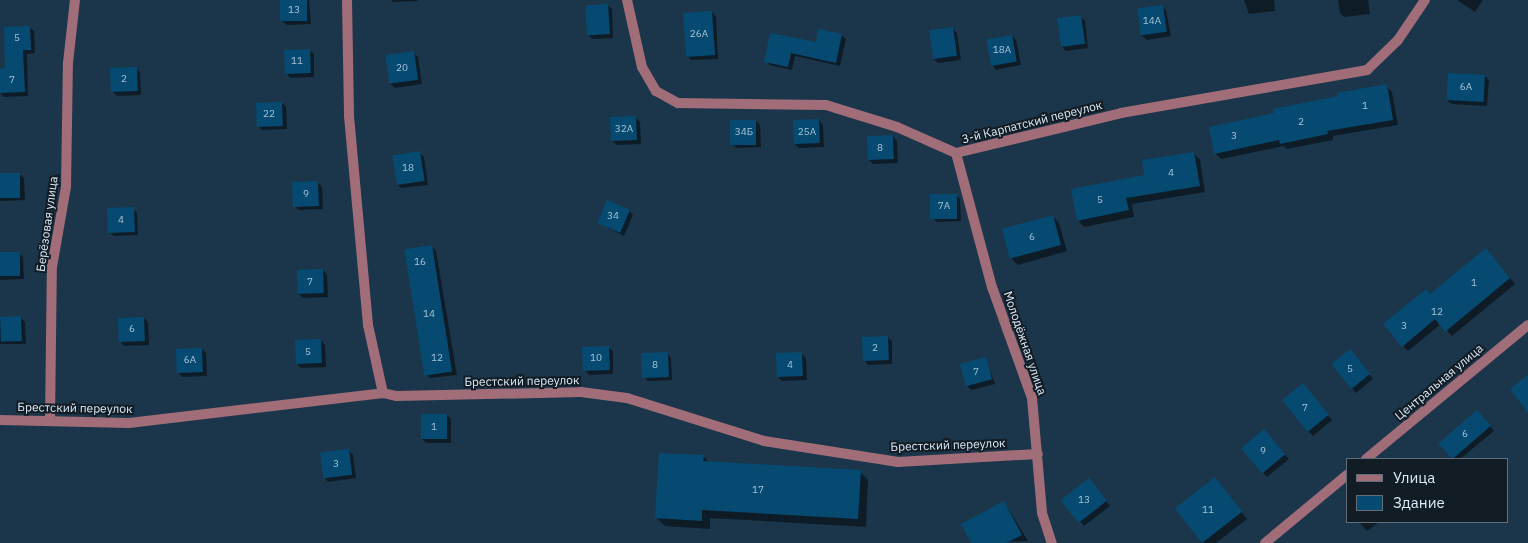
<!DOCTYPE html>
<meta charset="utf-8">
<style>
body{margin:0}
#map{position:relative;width:1528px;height:543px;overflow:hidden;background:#1b364a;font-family:"IBM Plex Sans",sans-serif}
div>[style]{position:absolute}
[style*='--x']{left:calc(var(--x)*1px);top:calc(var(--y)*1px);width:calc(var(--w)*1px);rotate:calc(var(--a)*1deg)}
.shadow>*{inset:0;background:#0007}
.building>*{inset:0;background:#064a72;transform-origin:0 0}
.service>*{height:10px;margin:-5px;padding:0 5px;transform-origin:5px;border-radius:5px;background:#a16d78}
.tertiary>*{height:10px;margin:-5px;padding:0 5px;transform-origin:5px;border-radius:5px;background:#a16d78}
span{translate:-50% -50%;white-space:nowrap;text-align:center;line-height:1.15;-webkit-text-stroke:4px #111c25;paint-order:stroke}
.number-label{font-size:10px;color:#a6c3d6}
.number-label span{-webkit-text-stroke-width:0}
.street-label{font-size:12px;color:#dbebf8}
.legend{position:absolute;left:1346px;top:458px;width:162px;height:65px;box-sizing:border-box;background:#111c25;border:1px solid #626f79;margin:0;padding:6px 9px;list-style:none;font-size:15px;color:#dbebf8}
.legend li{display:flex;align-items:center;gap:10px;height:25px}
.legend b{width:25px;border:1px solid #626f79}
</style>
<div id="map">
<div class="shadow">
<i style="clip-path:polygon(282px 0,309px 0,311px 24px,287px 25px,282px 21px)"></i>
<i style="clip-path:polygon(391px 0,418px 0,418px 1px,393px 2px)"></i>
<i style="clip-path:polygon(1244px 0,1274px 0,1275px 11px,1249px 14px)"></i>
<i style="clip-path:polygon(1338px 0,1368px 0,1370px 14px,1344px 17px,1340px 13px)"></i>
<i style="clip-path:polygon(1457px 0,1483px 0,1475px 12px)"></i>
<i style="clip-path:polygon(607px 5px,612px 9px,613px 38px,593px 39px,588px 35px)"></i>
<i style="clip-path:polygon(1162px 6px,1166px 10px,1171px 36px,1147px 40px,1142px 36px)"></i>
<i style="clip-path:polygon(712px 12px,716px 17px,718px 59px,691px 60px,687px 56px)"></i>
<i style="clip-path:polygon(1081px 17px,1085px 21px,1088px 48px,1066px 51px,1062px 47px)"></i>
<i style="clip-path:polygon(29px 27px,34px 31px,35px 53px,27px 54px,28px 96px,4px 97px,0 93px,0 70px,6px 70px)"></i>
<i style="clip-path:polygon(953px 29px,957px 33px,961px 60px,938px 63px,934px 59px)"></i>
<i style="clip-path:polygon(841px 35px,846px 39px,840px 66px,795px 56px,792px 70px,770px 65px,766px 61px)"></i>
<i style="clip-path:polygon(1012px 36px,1016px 40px,1021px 65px,996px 70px,992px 65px)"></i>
<i style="clip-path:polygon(309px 50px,314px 54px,314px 77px,290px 78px,286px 73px)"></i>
<i style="clip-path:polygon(413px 53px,418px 57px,422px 84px,395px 88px,390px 84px)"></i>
<i style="clip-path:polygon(136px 68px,140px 72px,141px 95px,117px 96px,112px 91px)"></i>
<i style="clip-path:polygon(1485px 76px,1489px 80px,1487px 106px,1452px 104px,1447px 100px)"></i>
<i style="clip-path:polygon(1386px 86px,1392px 92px,1398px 125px,1333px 136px,1333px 140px,1287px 149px,1284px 146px,1221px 159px,1215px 153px,1275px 114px)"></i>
<i style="clip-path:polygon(282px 103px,286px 107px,287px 129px,262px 130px,258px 126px)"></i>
<i style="clip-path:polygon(636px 118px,640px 122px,641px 144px,617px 145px,612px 141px)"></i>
<i style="clip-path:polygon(819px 120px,823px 125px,824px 147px,799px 148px,795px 144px)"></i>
<i style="clip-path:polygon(756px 121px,760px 125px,761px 147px,736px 148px,732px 144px)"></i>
<i style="clip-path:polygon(893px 136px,897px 141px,898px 163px,873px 164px,869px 160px)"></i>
<i style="clip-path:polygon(420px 153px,424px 157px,428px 185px,401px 188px,397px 184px)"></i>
<i style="clip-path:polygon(1193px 153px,1200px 160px,1205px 192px,1132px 204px,1134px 217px,1084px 227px,1078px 220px,1146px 176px)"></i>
<i style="clip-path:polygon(19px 174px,24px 178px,25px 200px,0 201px,0 175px)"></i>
<i style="clip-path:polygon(318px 183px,322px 187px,323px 209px,299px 210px,294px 206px)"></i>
<i style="clip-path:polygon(956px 195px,960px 199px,961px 221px,937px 222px,933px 218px)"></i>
<i style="clip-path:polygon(133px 209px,137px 213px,138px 235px,114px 236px,109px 232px)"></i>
<i style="clip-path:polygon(629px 211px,633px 215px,624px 236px,598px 222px)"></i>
<i style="clip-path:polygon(1053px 217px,1059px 223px,1067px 251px,1018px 265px,1011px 258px)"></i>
<i style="clip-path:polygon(432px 247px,436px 251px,457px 375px,430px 378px,426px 374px)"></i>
<i style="clip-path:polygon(0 253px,19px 253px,23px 257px,24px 279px,0 280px)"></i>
<i style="clip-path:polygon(1491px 255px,1515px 284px,1452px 336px,1441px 324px,1408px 351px,1403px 346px,1431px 295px)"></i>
<i style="clip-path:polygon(323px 270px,327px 275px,328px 297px,303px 298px,299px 294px)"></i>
<i style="clip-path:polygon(0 318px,21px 318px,25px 322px,26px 344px,0 344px)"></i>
<i style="clip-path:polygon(144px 318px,148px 322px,149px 345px,124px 346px,120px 341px)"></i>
<i style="clip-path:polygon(887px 337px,892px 341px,892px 364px,868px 365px,864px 360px)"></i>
<i style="clip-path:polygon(321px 340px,325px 345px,326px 367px,301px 368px,297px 364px)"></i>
<i style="clip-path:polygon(608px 347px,613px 351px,613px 374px,589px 375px,585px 370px)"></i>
<i style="clip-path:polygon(202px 349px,206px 353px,207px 376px,182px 377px,178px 372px)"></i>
<i style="clip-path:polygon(667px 353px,671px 358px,672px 380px,648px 381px,644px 377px)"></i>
<i style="clip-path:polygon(802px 354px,806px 358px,807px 380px,782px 381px,778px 377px)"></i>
<i style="clip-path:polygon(1354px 355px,1373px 379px,1356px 393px,1333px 365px)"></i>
<i style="clip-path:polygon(985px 358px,995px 384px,971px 390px,967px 386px)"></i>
<i style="clip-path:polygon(1307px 389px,1332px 420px,1313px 436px,1308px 431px)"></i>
<i style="clip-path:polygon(447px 415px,451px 419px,451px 443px,426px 443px,422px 439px)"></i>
<i style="clip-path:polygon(1482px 416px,1494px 431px,1460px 459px,1454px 459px,1440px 443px)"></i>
<i style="clip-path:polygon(1268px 435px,1289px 459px,1267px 477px,1263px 473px)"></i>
<i style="clip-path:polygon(349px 451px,353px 455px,356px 478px,328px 482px,324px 477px)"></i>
<i style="clip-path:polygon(703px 456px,710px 463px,860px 472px,868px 480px,866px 527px,710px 518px,710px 529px,665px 526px,657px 518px)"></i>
<i style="clip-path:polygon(1215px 478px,1247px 519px,1216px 543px,1202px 543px,1176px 508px)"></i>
<i style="clip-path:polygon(1093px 484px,1110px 506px,1084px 526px,1063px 500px)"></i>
<i style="clip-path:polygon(1004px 502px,1028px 541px,972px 543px)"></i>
<i style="clip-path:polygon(1359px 522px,1379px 522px,1367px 531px)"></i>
</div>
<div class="building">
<i style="left:280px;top:0;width:27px;height:21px"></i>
<i style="left:608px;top:4px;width:30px;height:23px;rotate:86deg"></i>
<i style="left:1163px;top:5px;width:27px;height:26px;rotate:82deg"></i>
<i style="left:712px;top:11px;width:44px;height:29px;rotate:86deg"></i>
<i style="left:1081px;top:15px;width:29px;height:24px;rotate:82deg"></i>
<i style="clip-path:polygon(30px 26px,31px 50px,23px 50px,25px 92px,0 93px,0 69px,5px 68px,4px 27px)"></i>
<i style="left:953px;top:27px;width:29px;height:24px;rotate:82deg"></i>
<i style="clip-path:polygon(818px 29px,842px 34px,836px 63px,791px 53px,788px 67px,764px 62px,770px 33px,816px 42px)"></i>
<i style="left:1012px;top:35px;width:27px;height:26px;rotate:80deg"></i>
<i style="left:310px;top:49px;width:24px;height:26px;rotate:88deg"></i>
<i style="left:414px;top:51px;width:29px;height:29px;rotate:82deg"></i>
<i style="left:137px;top:67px;width:24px;height:27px;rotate:88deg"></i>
<i style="left:1448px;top:73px;width:37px;height:27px;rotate:3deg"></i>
<i style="clip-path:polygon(1387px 84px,1393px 120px,1327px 131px,1328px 134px,1280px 144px,1279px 140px,1214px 154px,1209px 127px,1274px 113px,1273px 109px,1338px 96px,1337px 93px)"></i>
<i style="left:282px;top:102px;width:24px;height:26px;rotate:88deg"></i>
<i style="left:636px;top:116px;width:24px;height:26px;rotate:88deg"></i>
<i style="left:819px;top:119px;width:24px;height:26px;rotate:88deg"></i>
<i style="left:730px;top:120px;width:26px;height:25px"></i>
<i style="left:893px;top:135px;width:24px;height:26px;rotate:88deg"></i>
<i style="left:420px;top:151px;width:30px;height:28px;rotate:81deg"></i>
<i style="clip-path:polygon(1194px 152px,1200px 186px,1126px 198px,1129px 210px,1077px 221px,1071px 189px,1144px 175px,1142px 160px)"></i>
<i style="left:0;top:173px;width:20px;height:25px"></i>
<i style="left:318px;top:181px;width:25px;height:26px;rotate:88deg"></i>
<i style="left:930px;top:194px;width:27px;height:25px"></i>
<i style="left:607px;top:200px;width:25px;height:25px;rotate:23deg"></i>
<i style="left:134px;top:207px;width:25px;height:27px;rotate:88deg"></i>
<i style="left:1053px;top:215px;width:31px;height:53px;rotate:75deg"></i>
<i style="left:432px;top:245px;width:128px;height:28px;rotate:81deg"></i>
<i style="clip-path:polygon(1486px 248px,1510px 278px,1445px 332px,1435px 319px,1402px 347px,1383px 324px,1426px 289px,1430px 294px)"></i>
<i style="left:0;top:252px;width:20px;height:24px"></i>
<i style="left:323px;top:269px;width:24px;height:26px;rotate:88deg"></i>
<i style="left:21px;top:316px;width:25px;height:21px;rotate:88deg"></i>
<i style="left:144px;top:317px;width:24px;height:26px;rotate:88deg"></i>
<i style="left:888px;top:336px;width:24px;height:26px;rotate:88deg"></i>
<i style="left:321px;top:339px;width:24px;height:26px;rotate:88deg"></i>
<i style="left:609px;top:346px;width:24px;height:27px;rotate:88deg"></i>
<i style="left:202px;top:348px;width:24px;height:26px;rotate:88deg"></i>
<i style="left:1350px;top:349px;width:32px;height:24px;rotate:51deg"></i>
<i style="left:668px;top:352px;width:25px;height:27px;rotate:88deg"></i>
<i style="left:802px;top:352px;width:24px;height:26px;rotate:88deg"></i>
<i style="left:986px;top:357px;width:23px;height:27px;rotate:75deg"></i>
<i style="clip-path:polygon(1528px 375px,1528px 413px,1510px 389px)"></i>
<i style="left:1303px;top:383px;width:41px;height:27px;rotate:51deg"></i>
<i style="left:1477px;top:410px;width:21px;height:51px;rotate:49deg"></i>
<i style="left:421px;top:414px;width:26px;height:25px"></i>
<i style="left:1264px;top:429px;width:33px;height:30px;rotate:50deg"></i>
<i style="left:349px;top:449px;width:26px;height:29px;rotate:83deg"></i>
<i style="clip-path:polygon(659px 453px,704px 455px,703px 461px,861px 470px,858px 519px,702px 510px,702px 521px,655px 518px)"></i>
<i style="left:1215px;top:477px;width:44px;height:51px;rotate:52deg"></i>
<i style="left:1089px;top:478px;width:29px;height:36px;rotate:52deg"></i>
<i style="clip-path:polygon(1004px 501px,1022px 535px,1006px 543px,971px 543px,961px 524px)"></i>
</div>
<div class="service">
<i style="--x:347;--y:0;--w:116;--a:89"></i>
<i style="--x:349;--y:116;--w:210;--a:84.8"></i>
<i style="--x:368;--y:325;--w:70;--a:77.6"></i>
<i style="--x:627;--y:0;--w:69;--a:77.4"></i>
<i style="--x:642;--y:67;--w:28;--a:60"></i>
<i style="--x:656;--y:91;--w:25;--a:29"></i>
<i style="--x:678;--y:103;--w:148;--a:0.8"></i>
<i style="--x:826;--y:105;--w:74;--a:17.2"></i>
<i style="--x:897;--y:127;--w:64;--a:23.8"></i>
<i style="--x:956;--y:153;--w:170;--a:-13.6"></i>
<i style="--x:1121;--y:113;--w:250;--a:-9.9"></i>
<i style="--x:1367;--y:70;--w:43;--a:-44.1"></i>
<i style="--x:1398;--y:40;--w:48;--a:-56"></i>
<i style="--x:956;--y:153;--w:139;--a:75"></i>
<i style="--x:992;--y:287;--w:118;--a:70.2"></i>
<i style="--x:1032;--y:398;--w:115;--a:85"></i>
<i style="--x:1042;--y:513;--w:32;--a:72"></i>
<i style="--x:0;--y:420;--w:129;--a:1.3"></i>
<i style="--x:129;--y:423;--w:256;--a:-6.7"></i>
<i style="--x:383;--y:393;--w:13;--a:13"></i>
<i style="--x:396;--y:396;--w:185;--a:-1.2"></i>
<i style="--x:581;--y:392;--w:46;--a:7.4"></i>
<i style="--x:627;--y:398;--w:144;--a:17.4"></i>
<i style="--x:764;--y:441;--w:136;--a:8.9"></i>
<i style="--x:898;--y:462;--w:140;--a:-3.3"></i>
<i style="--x:50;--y:421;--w:154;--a:-89.3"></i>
<i style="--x:52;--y:267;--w:81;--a:-80.1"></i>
<i style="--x:66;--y:187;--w:124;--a:-89.1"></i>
<i style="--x:68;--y:63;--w:63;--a:-83.7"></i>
</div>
<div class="tertiary">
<i style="--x:1366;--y:459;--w:210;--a:-39.6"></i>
<i style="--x:1265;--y:543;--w:107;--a:-39.7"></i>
</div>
<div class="number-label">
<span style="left:294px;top:10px">13</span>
<span style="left:1152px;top:21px">14А</span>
<span style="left:699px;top:34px">26А</span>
<span style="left:17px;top:38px">5</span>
<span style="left:1002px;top:50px">18А</span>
<span style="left:297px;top:61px">11</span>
<span style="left:402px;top:68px">20</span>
<span style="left:124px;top:79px">2</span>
<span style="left:12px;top:80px">7</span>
<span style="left:1466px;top:87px">6А</span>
<span style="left:1365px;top:106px">1</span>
<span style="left:269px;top:114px">22</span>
<span style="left:1301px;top:122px">2</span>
<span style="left:624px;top:129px">32А</span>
<span style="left:744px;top:132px">34Б</span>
<span style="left:807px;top:132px">25А</span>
<span style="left:1234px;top:136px">3</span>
<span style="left:880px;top:148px">8</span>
<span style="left:408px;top:168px">18</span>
<span style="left:1171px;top:173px">4</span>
<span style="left:306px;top:194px">9</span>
<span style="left:1100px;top:200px">5</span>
<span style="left:944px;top:206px">7А</span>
<span style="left:613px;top:216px">34</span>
<span style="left:121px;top:220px">4</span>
<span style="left:1032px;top:237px">6</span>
<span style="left:420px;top:262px">16</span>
<span style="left:310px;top:282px">7</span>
<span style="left:1474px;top:283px">1</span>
<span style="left:1437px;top:312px">12</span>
<span style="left:429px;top:314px">14</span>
<span style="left:1404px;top:326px">3</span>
<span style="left:132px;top:329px">6</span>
<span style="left:875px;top:348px">2</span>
<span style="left:308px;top:352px">5</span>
<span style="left:437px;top:358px">12</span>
<span style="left:596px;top:358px">10</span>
<span style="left:190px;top:360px">6А</span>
<span style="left:655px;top:365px">8</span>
<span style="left:790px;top:365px">4</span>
<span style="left:1350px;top:369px">5</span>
<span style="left:976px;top:372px">7</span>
<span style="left:1305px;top:408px">7</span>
<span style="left:434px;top:427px">1</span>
<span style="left:1465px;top:434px">6</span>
<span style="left:1263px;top:451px">9</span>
<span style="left:336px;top:464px">3</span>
<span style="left:758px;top:490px">17</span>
<span style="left:1084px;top:500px">13</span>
<span style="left:1208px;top:510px">11</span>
</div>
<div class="street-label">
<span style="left:1032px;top:122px;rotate:-14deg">3-й Карпатский переулок</span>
<span style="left:47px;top:224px;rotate:-82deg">Берёзовая улица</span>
<span style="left:1025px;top:343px;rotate:71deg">Молодёжная улица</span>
<span style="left:522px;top:381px;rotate:-1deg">Брестский переулок</span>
<span style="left:1439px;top:382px;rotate:-40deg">Центральная улица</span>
<span style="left:75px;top:408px;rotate:1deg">Брестский переулок</span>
<span style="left:948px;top:445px;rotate:-2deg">Брестский переулок</span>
</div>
<ul class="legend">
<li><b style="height:6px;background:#a16d78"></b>Улица</li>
<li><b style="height:14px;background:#064a72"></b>Здание</li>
</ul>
</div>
